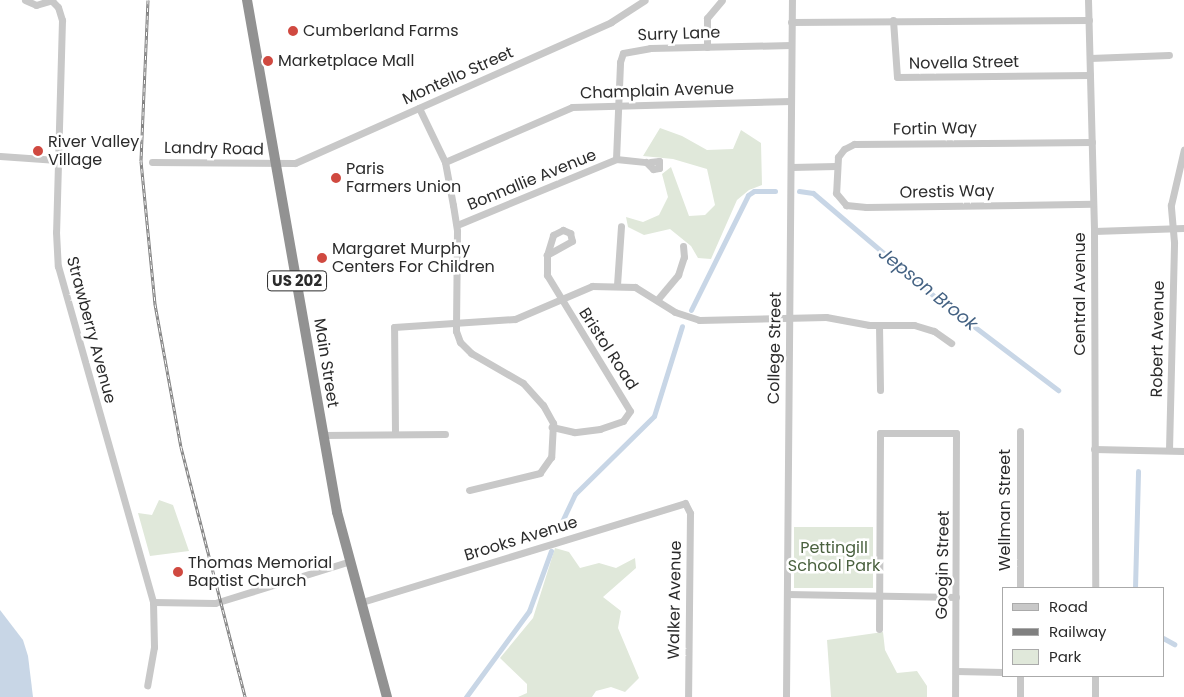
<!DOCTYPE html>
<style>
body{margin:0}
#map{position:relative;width:1184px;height:697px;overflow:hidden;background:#fff;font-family:Poppins,sans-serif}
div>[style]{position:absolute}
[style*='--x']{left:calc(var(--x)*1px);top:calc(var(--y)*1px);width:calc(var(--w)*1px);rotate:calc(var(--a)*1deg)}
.green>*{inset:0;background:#e0e8da;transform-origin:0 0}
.water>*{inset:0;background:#c8d6e6}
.canal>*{height:5px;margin:-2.5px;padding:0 2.5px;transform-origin:2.5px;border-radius:2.5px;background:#c8d6e6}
.minor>*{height:7px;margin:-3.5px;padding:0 3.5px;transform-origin:3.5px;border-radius:3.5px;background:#c8c8c8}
.highway>*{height:10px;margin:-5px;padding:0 5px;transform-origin:5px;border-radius:5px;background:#929292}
.rail>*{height:3px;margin-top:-1.5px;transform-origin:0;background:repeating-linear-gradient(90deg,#fff 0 4px,#808080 0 8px);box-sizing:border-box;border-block:1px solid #808080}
.dots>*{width:14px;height:14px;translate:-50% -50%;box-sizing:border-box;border:2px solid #fff;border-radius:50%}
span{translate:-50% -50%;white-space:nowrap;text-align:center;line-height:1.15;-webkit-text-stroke:5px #fff;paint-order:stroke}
.shield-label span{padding:1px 4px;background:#fff;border:1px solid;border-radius:4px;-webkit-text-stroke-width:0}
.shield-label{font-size:15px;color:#2b2b2b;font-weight:700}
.poi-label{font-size:16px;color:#2b2b2b}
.left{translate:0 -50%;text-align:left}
.street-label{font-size:16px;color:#2b2b2b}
.park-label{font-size:16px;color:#4a613f}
.water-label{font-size:18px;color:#446283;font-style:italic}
.legend{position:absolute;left:1002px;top:587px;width:162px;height:90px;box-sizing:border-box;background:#fff;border:1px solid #aaa;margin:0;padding:6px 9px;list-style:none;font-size:15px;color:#2b2b2b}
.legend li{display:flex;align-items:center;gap:10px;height:25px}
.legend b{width:25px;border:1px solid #aaa}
</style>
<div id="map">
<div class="green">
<i style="clip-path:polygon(660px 128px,682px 136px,707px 150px,733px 149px,741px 130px,761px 143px,762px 185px,749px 190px,737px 200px,711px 259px,698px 258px,691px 246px,670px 229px,644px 235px,628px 227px,626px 217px,643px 222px,659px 215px,668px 197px,662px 174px,671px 167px,689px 216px,705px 215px,715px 205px,707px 169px,673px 159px,643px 156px)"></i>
<i style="clip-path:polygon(159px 500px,173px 505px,189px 551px,150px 556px,138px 513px,152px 515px)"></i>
<i style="left:873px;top:527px;width:61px;height:79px;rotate:90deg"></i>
<i style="clip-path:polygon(555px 548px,569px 552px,580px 568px,599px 563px,616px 568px,635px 558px,636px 568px,603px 597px,621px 611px,618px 628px,639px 678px,625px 692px,611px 687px,596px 691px,592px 697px,518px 697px,527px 693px,527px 684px,500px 658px,533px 618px)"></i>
<i style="clip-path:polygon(883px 632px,885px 650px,897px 673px,917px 671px,927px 686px,927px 697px,831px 697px,827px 640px)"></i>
</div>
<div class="water">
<i style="clip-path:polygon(0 610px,23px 640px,28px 656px,33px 697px,0 697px)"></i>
</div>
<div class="canal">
<i style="--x:799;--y:191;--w:14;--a:8"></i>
<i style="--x:813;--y:193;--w:159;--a:40.4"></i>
<i style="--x:934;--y:296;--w:156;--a:37.2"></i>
<i style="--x:691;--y:310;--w:128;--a:-63.6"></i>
<i style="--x:748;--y:195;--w:7;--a:-34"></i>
<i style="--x:754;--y:191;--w:21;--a:0"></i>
<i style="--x:557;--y:532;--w:42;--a:-64.7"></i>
<i style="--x:575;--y:494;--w:111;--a:-44.6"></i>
<i style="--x:654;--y:416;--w:94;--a:-72.7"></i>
<i style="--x:1135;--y:588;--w:117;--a:-88.5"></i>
<i style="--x:1163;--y:638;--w:13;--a:29"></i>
<i style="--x:466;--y:697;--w:107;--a:-53.8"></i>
<i style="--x:529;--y:611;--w:64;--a:-69.9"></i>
</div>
<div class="minor">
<i style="--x:25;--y:0;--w:12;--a:24"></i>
<i style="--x:36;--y:5;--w:17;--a:-17"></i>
<i style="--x:1088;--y:0;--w:231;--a:88.5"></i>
<i style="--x:1094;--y:231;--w:357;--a:89.8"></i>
<i style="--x:52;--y:1;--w:8;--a:45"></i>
<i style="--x:58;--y:7;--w:14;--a:73"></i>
<i style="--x:62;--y:20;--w:212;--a:91.6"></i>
<i style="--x:56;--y:232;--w:34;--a:87"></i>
<i style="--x:58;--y:266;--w:349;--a:74.2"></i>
<i style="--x:153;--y:602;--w:45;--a:88.7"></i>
<i style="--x:154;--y:647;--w:39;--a:100"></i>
<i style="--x:893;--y:20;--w:57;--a:86"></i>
<i style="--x:897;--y:77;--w:193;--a:-0.6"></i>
<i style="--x:791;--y:22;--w:298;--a:-0.4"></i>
<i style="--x:707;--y:47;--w:29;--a:-90"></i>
<i style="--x:707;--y:18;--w:23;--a:-50"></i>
<i style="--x:1090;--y:58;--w:79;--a:-2.2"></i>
<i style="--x:419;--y:108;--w:60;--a:64.3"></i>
<i style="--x:445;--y:162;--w:44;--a:79.5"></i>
<i style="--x:453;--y:205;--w:26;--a:81"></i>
<i style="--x:457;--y:231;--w:100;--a:90.6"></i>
<i style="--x:456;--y:331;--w:12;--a:70"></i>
<i style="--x:460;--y:342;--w:16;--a:45"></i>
<i style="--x:471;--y:353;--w:60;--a:30"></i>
<i style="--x:523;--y:383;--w:30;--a:48"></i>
<i style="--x:543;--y:405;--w:21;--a:61"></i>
<i style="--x:553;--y:423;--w:34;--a:93"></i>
<i style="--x:551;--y:457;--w:19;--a:125"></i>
<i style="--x:540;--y:473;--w:73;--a:166.5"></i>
<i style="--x:1092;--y:142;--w:238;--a:179.5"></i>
<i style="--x:854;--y:144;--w:11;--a:153"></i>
<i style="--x:844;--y:149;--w:10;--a:127"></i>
<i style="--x:838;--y:157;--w:36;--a:93"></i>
<i style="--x:836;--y:193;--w:16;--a:50"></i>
<i style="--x:846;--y:205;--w:20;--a:6"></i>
<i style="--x:866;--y:207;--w:227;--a:-0.8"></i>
<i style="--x:0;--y:156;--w:57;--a:4"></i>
<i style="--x:616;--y:159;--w:97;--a:-87.6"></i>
<i style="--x:620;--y:62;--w:9;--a:-72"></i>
<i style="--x:623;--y:53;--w:27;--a:-10"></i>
<i style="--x:650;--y:48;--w:141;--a:-1.2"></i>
<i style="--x:616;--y:159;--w:30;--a:6"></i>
<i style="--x:646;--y:162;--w:10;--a:45"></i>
<i style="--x:653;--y:169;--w:6;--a:-9"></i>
<i style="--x:659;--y:168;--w:7;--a:-90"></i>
<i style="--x:659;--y:161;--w:9;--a:174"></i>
<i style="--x:152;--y:162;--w:143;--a:0.4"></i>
<i style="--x:295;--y:163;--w:346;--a:-24"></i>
<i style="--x:611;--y:22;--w:40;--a:-32.9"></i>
<i style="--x:445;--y:162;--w:138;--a:-23.4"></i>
<i style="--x:572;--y:107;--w:219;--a:-1.6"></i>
<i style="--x:791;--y:167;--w:45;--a:-1.3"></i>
<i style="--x:457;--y:225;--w:172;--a:-22.5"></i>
<i style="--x:1094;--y:231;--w:90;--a:-1.9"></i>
<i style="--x:547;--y:255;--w:21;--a:-73"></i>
<i style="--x:553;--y:235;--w:11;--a:-27"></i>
<i style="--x:563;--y:230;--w:8;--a:23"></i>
<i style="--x:570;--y:233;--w:8;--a:76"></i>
<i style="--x:572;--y:241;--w:29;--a:151"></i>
<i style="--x:547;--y:255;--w:20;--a:90"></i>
<i style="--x:547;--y:275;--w:159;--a:58.6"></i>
<i style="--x:630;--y:411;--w:12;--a:125"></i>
<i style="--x:623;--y:421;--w:24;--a:161"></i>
<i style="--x:600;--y:429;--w:26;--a:173"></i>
<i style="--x:574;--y:432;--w:23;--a:-167"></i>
<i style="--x:617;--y:285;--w:59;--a:-86.1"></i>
<i style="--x:657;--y:300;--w:33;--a:-50"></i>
<i style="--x:678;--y:275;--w:19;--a:-72"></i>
<i style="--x:684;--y:257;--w:11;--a:-95"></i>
<i style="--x:879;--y:325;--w:65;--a:89.1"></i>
<i style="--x:395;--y:433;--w:106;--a:-90.5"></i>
<i style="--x:394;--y:327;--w:121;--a:-3.8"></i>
<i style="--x:515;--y:319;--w:84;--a:-23.2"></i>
<i style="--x:592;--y:286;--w:43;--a:1.3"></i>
<i style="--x:635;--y:287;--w:47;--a:32"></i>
<i style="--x:675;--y:312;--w:25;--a:18"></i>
<i style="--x:699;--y:320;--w:127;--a:-1.4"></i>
<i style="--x:826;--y:317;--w:44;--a:10.5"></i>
<i style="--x:869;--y:325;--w:45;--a:0"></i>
<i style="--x:914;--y:325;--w:21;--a:17"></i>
<i style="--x:934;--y:331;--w:21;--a:35"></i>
<i style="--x:322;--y:435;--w:123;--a:-0.5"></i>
<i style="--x:1094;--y:449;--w:90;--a:1.3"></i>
<i style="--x:1169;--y:450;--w:208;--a:-88.6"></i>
<i style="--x:1174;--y:242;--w:37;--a:-95"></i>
<i style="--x:1171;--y:205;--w:57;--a:-76.9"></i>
<i style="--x:1020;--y:588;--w:157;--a:-90"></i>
<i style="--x:787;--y:594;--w:169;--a:1"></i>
<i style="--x:153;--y:602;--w:62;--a:0.9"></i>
<i style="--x:215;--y:603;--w:142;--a:-17.2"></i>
<i style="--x:362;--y:602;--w:338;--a:-17"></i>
<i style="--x:685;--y:503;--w:11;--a:63"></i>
<i style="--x:690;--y:513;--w:184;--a:90.6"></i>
<i style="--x:879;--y:629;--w:196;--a:-89.7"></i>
<i style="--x:880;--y:433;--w:76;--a:0"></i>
<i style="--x:956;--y:433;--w:264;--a:90.2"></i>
<i style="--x:956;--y:671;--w:47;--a:1.2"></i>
<i style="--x:1020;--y:676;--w:21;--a:90"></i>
<i style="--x:786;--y:697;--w:697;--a:-89.51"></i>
<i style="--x:1095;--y:697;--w:21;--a:-90"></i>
</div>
<div class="highway">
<i style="--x:247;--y:0;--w:520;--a:80.03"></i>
<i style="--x:337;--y:512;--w:192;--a:74.9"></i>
</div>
<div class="rail">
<i style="--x:148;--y:0;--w:161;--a:92.5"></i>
<i style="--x:141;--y:161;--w:144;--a:84.4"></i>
<i style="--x:155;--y:304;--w:145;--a:79.7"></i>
<i style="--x:181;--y:447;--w:258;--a:75.6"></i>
</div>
<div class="dots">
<i style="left:293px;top:31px;background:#d04940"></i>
<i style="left:268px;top:61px;background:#d04940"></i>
<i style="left:38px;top:151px;background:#d04940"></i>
<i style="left:336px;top:178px;background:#d04940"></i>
<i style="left:322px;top:258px;background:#d04940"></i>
<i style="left:178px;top:572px;background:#d04940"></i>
</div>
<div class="shield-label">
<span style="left:297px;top:281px">US 202</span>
</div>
<div class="poi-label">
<span class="left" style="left:303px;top:31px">Cumberland Farms</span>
<span class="left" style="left:278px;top:61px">Marketplace Mall</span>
<span class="left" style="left:48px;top:151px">River Valley<br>Village</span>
<span class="left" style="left:346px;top:178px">Paris<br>Farmers Union</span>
<span class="left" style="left:332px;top:258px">Margaret Murphy<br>Centers For Children</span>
<span class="left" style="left:188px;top:572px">Thomas Memorial<br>Baptist Church</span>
</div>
<div class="street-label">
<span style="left:679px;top:34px;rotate:-2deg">Surry Lane</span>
<span style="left:964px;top:63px;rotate:-1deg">Novella Street</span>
<span style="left:458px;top:76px;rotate:-24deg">Montello Street</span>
<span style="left:657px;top:91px;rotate:-2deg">Champlain Avenue</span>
<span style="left:935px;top:129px;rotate:-1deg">Fortin Way</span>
<span style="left:214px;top:149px;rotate:1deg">Landry Road</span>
<span style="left:532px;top:180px;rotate:-22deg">Bonnallie Avenue</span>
<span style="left:947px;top:192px;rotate:-1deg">Orestis Way</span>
<span style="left:1080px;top:294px;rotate:-90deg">Central Avenue</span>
<span style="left:91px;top:330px;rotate:75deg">Strawberry Avenue</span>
<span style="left:1158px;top:339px;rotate:-89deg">Robert Avenue</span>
<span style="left:775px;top:348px;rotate:-89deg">College Street</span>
<span style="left:608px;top:349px;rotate:57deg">Bristol Road</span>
<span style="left:326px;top:363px;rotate:81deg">Main Street</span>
<span style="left:1005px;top:510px;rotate:-90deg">Wellman Street</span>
<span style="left:521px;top:539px;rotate:-17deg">Brooks Avenue</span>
<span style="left:943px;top:565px;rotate:-89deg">Googin Street</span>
<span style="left:675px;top:600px;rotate:-89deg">Walker Avenue</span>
</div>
<div class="park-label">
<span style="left:834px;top:557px">Pettingill<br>School Park</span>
</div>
<div class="water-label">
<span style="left:928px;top:289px;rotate:39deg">Jepson Brook</span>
</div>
<ul class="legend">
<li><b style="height:6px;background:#c8c8c8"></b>Road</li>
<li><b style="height:6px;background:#808080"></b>Railway</li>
<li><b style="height:14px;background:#e0e8da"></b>Park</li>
</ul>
</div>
